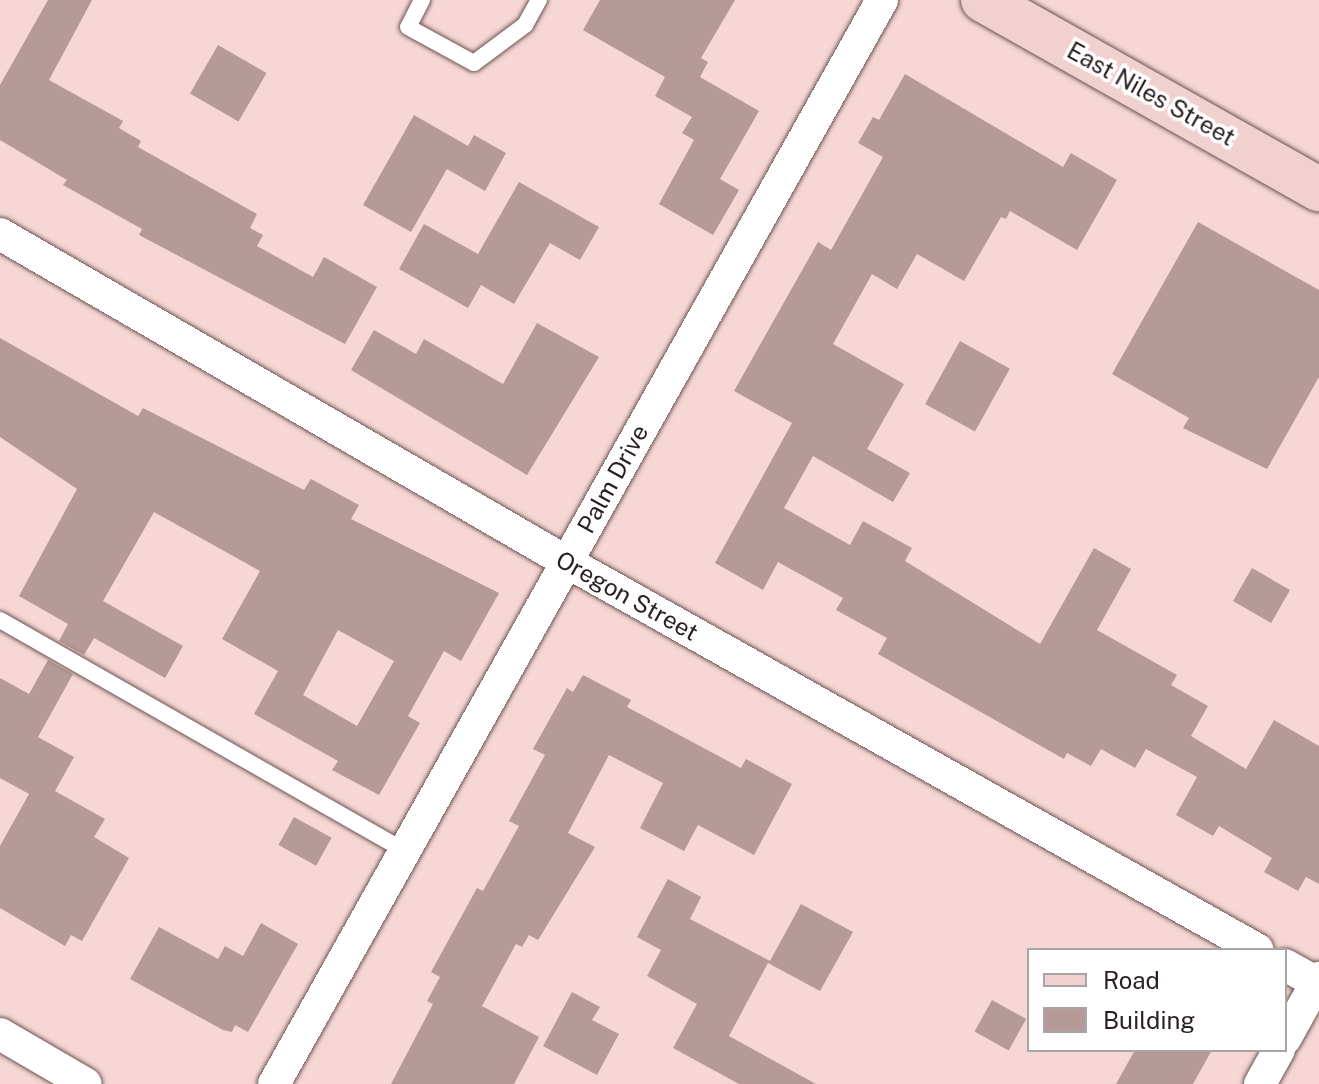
<!DOCTYPE html>
<style>
body{margin:0}
#map{position:relative;width:1319px;height:1084px;overflow:hidden;background:#f6d7d6;font-family:"Public Sans",sans-serif}
div>[style]{position:absolute}
[style*='--x']{left:calc(var(--x)*1px);top:calc(var(--y)*1px);width:calc(var(--w)*1px);rotate:calc(var(--a)*1deg)}
.building>*{inset:0;background:#b69a98;transform-origin:0 0}
.roads{filter:drop-shadow(0 0 2px #6d5352) drop-shadow(0 0 2px #6d5352)}
.lane>*{height:16px;margin:-8px;padding:0 8px;transform-origin:8px;border-radius:8px;background:#fff}
.street>*{height:32px;margin:-16px;padding:0 16px;transform-origin:16px;border-radius:16px;background:#fff}
.secondary>*{height:44px;margin:-22px;padding:0 22px;transform-origin:22px;border-radius:22px;background:#f1d0d0}
span{translate:-50% -50%;white-space:nowrap;text-align:center;line-height:1.15;-webkit-text-stroke:7px #fff;paint-order:stroke}
.street-label{font-size:24px;color:#2a1f1f}
.legend{position:absolute;left:1027px;top:948px;width:260px;height:104px;box-sizing:border-box;background:#fff;border:2px solid #aaa5a5;margin:0;padding:10px 14px;list-style:none;font-size:24px;color:#2a1f1f}
.legend li{display:flex;align-items:center;gap:16px;height:40px}
.legend b{width:40px;border:2px solid #aaa5a5}
</style>
<div id="map">
<div class="building">
<i style="clip-path:polygon(48px 0,92px 0,49px 80px,123px 121px,119px 128px,141px 141px,138px 147px,257px 214px,250px 228px,263px 235px,257px 246px,313px 277px,324px 257px,377px 287px,345px 344px,139px 235px,142px 229px,63px 185px,67px 180px,0 140px,0 85px)"></i>
<i style="clip-path:polygon(600px 0,735px 0,701px 58px,708px 62px,700px 77px,759px 111px,720px 179px,739px 190px,713px 235px,659px 204px,694px 140px,682px 133px,692px 117px,655px 96px,665px 77px,583px 30px)"></i>
<i style="left:218px;top:45px;width:56px;height:56px;rotate:30deg"></i>
<i style="clip-path:polygon(905px 74px,1063px 167px,1071px 153px,1117px 180px,1077px 250px,1010px 211px,1006px 219px,1001px 217px,964px 281px,917px 254px,897px 289px,872px 274px,833px 344px,904px 384px,867px 449px,910px 473px,893px 502px,813px 456px,784px 508px,850px 545px,863px 521px,912px 548px,905px 561px,1040px 644px,1094px 548px,1131px 569px,1097px 630px,1177px 675px,1171px 685px,1208px 706px,1191px 736px,1246px 769px,1274px 720px,1319px 746px,1319px 884px,1306px 877px,1298px 891px,1264px 872px,1272px 858px,1219px 826px,1213px 836px,1176px 815px,1197px 777px,1146px 749px,1135px 768px,1101px 749px,1091px 766px,1067px 753px,1064px 759px,878px 654px,887px 638px,836px 610px,843px 598px,778px 562px,763px 590px,715px 563px,792px 423px,734px 391px,818px 242px,831px 250px,883px 157px,858px 143px,873px 117px,879px 120px)"></i>
<i style="clip-path:polygon(414px 115px,468px 146px,474px 135px,506px 153px,485px 191px,447px 169px,411px 232px,363px 205px)"></i>
<i style="clip-path:polygon(519px 182px,599px 227px,580px 260px,550px 243px,514px 304px,481px 285px,468px 308px,399px 269px,424px 224px,478px 254px)"></i>
<i style="clip-path:polygon(1198px 222px,1319px 290px,1319px 377px,1267px 469px,1183px 428px,1189px 418px,1112px 374px)"></i>
<i style="clip-path:polygon(537px 323px,599px 357px,527px 475px,351px 370px,374px 330px,416px 354px,424px 339px,503px 384px)"></i>
<i style="clip-path:polygon(evenodd,0 338px,138px 416px,143px 408px,304px 490px,311px 479px,359px 505px,351px 519px,499px 593px,461px 661px,444px 651px,408px 716px,420px 723px,379px 795px,332px 770px,338px 761px,254px 714px,278px 671px,222px 639px,260px 571px,154px 512px,103px 601px,183px 646px,165px 678px,94px 638px,84px 655px,59px 641px,68px 624px,19px 596px,77px 489px,0 437px,0 338px,338px 630px,394px 661px,357px 726px,303px 695px,338px 630px)"></i>
<i style="left:960px;top:341px;width:57px;height:72px;rotate:29deg"></i>
<i style="left:1252px;top:568px;width:44px;height:38px;rotate:30deg"></i>
<i style="clip-path:polygon(48px 660px,73px 674px,38px 737px,74px 757px,55px 791px,105px 819px,94px 837px,129px 858px,82px 941px,71px 935px,65px 946px,0 908px,0 846px,29px 794px,0 778px,0 678px,29px 694px)"></i>
<i style="clip-path:polygon(583px 675px,631px 700px,627px 707px,741px 768px,746px 759px,792px 784px,754px 855px,698px 825px,684px 851px,640px 828px,663px 783px,609px 755px,568px 833px,595px 847px,538px 940px,529px 935px,522px 947px,516px 944px,482px 1006px,539px 1037px,514px 1084px,391px 1084px,433px 1004px,427px 1001px,440px 977px,431px 972px,477px 888px,483px 891px,519px 826px,509px 821px,545px 755px,533px 749px,567px 688px,573px 692px)"></i>
<i style="left:294px;top:817px;width:43px;height:32px;rotate:29deg"></i>
<i style="clip-path:polygon(668px 879px,701px 897px,690px 919px,770px 961px,801px 904px,853px 932px,820px 991px,768px 963px,729px 1036px,816px 1084px,739px 1084px,673px 1048px,697px 1004px,647px 976px,661px 950px,637px 937px)"></i>
<i style="clip-path:polygon(261px 923px,298px 944px,248px 1032px,235px 1025px,232px 1032px,223px 1030px,130px 979px,159px 927px,218px 959px,225px 946px,243px 956px)"></i>
<i style="clip-path:polygon(572px 992px,600px 1007px,592px 1020px,619px 1034px,597px 1075px,543px 1046px)"></i>
<i style="left:992px;top:1000px;width:39px;height:36px;rotate:29deg"></i>
<i style="clip-path:polygon(1135px 1050px,1212px 1050px,1193px 1084px,1116px 1084px)"></i>
</div>
<div class="roads">
<div class="lane">
<i style="--x:422;--y:0;--w:30;--a:117"></i>
<i style="--x:408;--y:27;--w:75;--a:28.6"></i>
<i style="--x:474;--y:63;--w:64;--a:-36.7"></i>
<i style="--x:525;--y:25;--w:29;--a:-61"></i>
<i style="--x:0;--y:620;--w:466;--a:29.7"></i>
</div>
<div class="street">
<i style="--x:0;--y:234;--w:655;--a:30.05"></i>
<i style="--x:567;--y:562;--w:792;--a:29.31"></i>
<i style="--x:1285;--y:965;--w:39;--a:29"></i>
<i style="--x:0;--y:1034;--w:99;--a:30.2"></i>
<i style="--x:1285;--y:1039;--w:70;--a:-60.9"></i>
<i style="--x:274;--y:1084;--w:1243;--a:-60.71"></i>
<i style="--x:1260;--y:1084;--w:39;--a:-61"></i>
</div>
<div class="secondary">
<i style="--x:983;--y:0;--w:386;--a:29.4"></i>
</div>
</div>
<div class="street-label">
<span style="left:1151px;top:94px;rotate:29deg">East Niles Street</span>
<span style="left:613px;top:479px;rotate:-61deg">Palm Drive</span>
<span style="left:627px;top:596px;rotate:29deg">Oregon Street</span>
</div>
<ul class="legend">
<li><b style="height:10px;background:#f1d0d0"></b>Road</li>
<li><b style="height:22px;background:#b69a98"></b>Building</li>
</ul>
</div>
